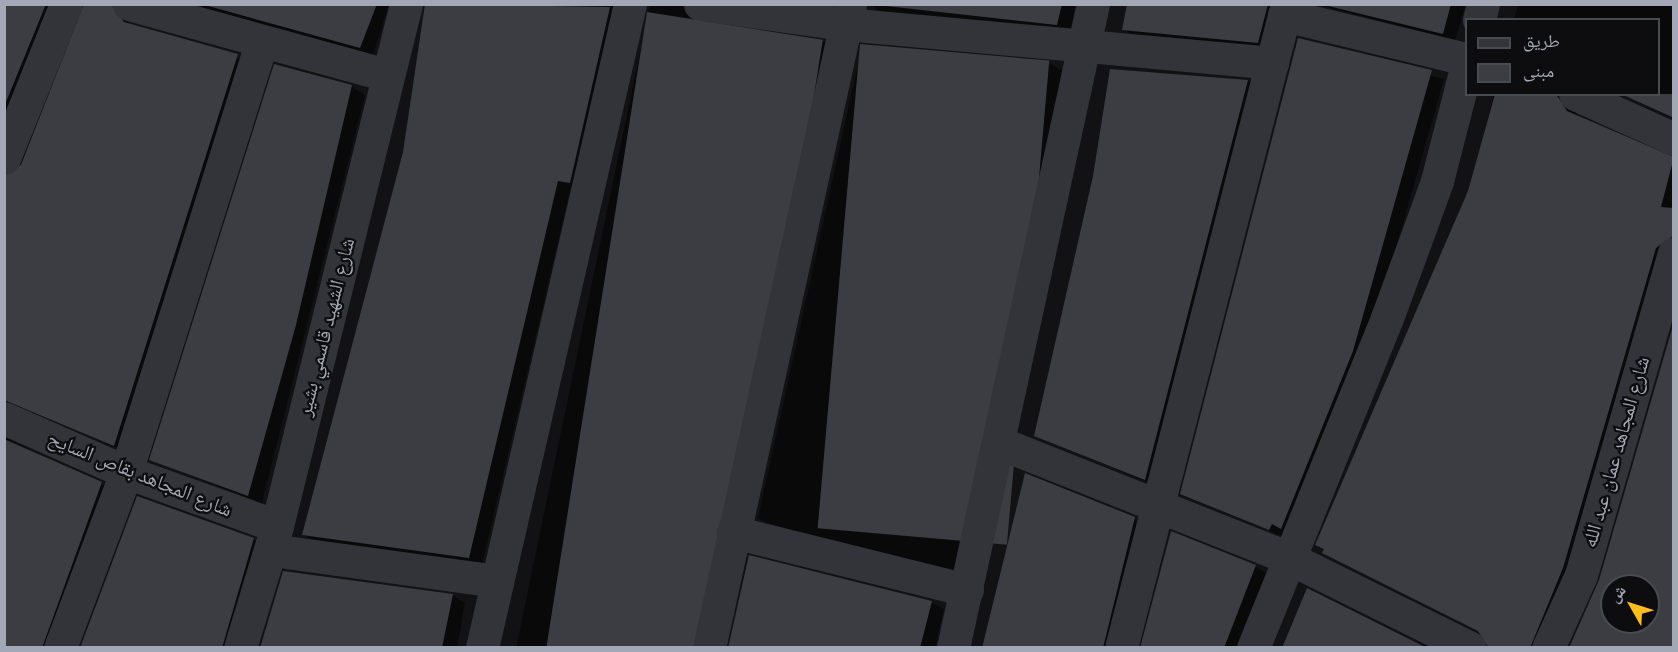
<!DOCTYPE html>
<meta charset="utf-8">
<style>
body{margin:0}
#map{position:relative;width:1678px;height:652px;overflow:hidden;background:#121214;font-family:"Space Grotesk","Noto Naskh Arabic",sans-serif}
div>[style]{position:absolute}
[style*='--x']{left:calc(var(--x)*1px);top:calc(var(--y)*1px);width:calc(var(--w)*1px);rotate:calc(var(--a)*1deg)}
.shadow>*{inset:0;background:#0007}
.building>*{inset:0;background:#3c3d42;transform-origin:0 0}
.minor>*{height:33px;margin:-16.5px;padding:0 16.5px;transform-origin:16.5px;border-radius:16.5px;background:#33343a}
span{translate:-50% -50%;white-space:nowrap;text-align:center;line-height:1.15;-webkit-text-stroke:4.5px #0d0d0f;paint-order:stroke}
.street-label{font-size:20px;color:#a2a8b6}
.frame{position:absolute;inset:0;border:6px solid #a2a8b6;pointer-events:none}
.legend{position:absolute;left:1465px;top:18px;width:195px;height:78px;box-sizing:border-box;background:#0d0d0f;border:2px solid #494b52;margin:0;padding:8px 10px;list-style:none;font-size:18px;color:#a2a8b6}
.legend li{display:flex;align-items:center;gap:12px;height:30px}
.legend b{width:30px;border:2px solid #494b52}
.north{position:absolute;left:1600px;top:574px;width:60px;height:60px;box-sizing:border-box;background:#0d0d0f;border:2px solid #494b52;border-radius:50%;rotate:309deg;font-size:16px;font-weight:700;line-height:24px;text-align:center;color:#a2a8b6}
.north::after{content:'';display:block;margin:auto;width:21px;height:27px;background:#ffbc1f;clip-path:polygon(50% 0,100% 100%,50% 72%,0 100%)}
</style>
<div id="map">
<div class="shadow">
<i style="clip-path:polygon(4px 4px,62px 4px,4px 146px)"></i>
<i style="clip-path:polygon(86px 4px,127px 4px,123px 17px,132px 26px,251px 63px,128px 453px,26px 407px,4px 414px,4px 176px,23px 166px)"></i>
<i style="clip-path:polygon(191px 4px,389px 4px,373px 55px)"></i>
<i style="clip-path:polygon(426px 4px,627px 4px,582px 189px,571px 187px,482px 565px,316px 542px,304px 535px,405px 153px)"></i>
<i style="clip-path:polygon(650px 4px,697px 4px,695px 20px,822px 41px,835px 49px,706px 648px,516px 648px)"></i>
<i style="clip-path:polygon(1076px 4px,1070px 31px,883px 14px,869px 4px)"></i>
<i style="clip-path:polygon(1129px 4px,1284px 4px,1270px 49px,1137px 37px,1124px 30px)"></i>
<i style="clip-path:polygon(1315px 4px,1466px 4px,1455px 40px)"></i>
<i style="clip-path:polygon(1518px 4px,1674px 4px,1674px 119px,1621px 94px,1658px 94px,1658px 20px,1514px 20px)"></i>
<i style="clip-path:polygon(1299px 39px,1444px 79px,1365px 358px,1282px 536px,1182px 494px)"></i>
<i style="clip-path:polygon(862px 46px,1049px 63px,1064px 72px,957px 572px,773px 526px,758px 518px)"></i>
<i style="clip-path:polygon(1248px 81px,1260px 88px,1158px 486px,1036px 436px)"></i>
<i style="clip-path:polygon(351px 86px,365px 95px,262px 503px,151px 460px)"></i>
<i style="clip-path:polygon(1494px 94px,1573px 94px,1571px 106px,1580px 118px,1674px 159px,1674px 253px,1546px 648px,1488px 648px,1482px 633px,1324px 553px,1470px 191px)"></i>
<i style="clip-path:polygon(4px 437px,115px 491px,56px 648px,4px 648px)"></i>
<i style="clip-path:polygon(1026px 475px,1146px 525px,1114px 648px,982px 648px)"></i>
<i style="clip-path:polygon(253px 539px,266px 547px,236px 648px,82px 648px)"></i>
<i style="clip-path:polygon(750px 557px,931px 602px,944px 609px,935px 648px,728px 648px)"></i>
<i style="clip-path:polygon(1255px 566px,1266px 573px,1237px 648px,1142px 648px)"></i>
<i style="clip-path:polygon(452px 595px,465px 603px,457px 648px,261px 648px)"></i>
</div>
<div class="building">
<i style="clip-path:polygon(4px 4px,46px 4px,4px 107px)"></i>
<i style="clip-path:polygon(84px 4px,111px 4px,124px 22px,238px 54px,114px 446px,4px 400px,4px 176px,21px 165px)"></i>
<i style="clip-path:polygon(201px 4px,377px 4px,360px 48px)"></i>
<i style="clip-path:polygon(425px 4px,610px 7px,570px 183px,558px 181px,469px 558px,302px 535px,403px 152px)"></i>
<i style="clip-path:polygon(868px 4px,1062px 4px,1057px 25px)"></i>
<i style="clip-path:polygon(1127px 4px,1268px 4px,1258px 43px,1122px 30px)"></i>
<i style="clip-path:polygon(1320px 4px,1451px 4px,1443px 34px)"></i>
<i style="left:647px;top:12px;width:178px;height:650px;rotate:9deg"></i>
<i style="clip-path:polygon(1298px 38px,1432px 70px,1353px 351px,1281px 529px,1272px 524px,1269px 530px,1180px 494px)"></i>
<i style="left:860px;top:44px;width:190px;height:486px;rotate:5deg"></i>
<i style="clip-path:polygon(274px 64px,352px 85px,296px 325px,248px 496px,149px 460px)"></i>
<i style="clip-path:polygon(1110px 69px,1248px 80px,1145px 480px,1034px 436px,1093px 176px)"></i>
<i style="clip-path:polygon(1495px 94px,1556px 94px,1567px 111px,1674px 157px,1661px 207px,1674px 208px,1674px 235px,1656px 248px,1563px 568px,1530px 648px,1489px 648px,1478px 631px,1322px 553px,1324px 549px,1315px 545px,1468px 191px)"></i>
<i style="clip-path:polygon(1621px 94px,1674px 94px,1674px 118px)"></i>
<i style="clip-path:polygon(evenodd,1674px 322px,1674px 648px,1569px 648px,1599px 580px,1674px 322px,1612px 586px,1648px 586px,1648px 622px,1612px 622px,1612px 586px)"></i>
<i style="clip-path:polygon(4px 439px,102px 482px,42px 648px,4px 648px)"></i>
<i style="clip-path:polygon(1025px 473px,1135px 517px,1103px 648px,982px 648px)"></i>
<i style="clip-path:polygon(137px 496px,254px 538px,222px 648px,80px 648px)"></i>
<i style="clip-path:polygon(1171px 531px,1256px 565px,1224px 648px,1140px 648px)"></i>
<i style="clip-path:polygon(749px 555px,932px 601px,920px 648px,728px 648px)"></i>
<i style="clip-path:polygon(283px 571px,453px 594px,442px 648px,260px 648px)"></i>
<i style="clip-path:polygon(1307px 588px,1427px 648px,1282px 648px)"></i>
</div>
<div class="minor">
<i style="--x:129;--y:4;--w:267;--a:15.4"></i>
<i style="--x:700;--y:4;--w:146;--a:7.9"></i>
<i style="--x:845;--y:24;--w:429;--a:5.2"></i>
<i style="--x:1284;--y:15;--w:187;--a:13.6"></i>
<i style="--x:1479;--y:20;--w:16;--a:-76"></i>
<i style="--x:1575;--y:94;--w:109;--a:24.4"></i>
<i style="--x:4;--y:158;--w:166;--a:-68.1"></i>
<i style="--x:4;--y:418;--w:133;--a:23.9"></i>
<i style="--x:126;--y:472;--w:160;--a:19.7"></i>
<i style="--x:1000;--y:443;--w:311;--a:21.7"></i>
<i style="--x:1289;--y:558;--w:202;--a:26.4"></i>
<i style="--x:733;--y:532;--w:241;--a:13.9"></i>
<i style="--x:271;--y:550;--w:227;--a:7.8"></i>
<i style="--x:60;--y:648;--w:188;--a:-69.4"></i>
<i style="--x:126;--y:472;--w:449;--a:-72.5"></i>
<i style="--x:240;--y:648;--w:127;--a:-73.1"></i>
<i style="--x:277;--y:526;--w:538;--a:-76.12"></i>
<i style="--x:482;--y:648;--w:661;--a:-77.06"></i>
<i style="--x:709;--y:648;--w:659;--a:-77.65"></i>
<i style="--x:953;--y:648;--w:659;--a:-77.74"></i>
<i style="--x:1121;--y:648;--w:665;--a:-75.55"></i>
<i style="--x:1253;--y:648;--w:356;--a:-67.9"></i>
<i style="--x:1387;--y:318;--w:146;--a:-69.9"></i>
<i style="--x:1437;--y:181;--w:117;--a:-75.6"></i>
<i style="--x:1548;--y:648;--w:80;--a:-65.7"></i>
<i style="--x:1581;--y:575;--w:335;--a:-73.9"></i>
</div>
<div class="street-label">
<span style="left:326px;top:327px;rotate:-76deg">شارع الشهيد قاسمي بشير</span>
<span style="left:1616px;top:452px;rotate:-74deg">شارع المجاهد عمان عبد الله</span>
<span style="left:140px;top:474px;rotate:22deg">شارع المجاهد بقاص السايح</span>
</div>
<div class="frame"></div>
<ul class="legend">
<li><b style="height:8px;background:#33343a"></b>طريق</li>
<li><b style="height:16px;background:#3c3d42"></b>مبنى</li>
</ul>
<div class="north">ش</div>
</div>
